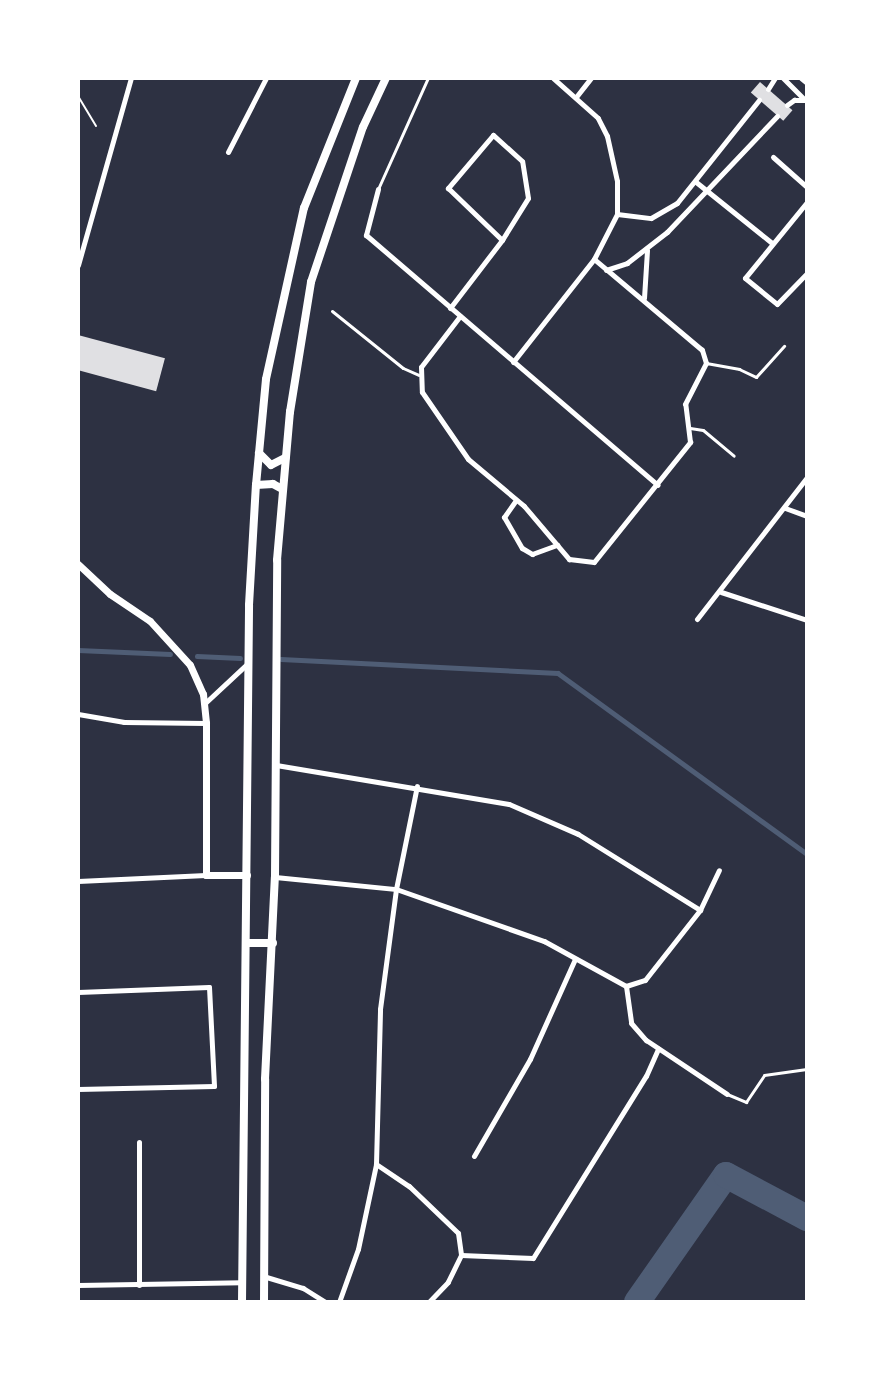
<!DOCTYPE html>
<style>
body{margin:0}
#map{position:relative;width:885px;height:1380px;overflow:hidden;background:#2d3142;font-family:"DM Sans",sans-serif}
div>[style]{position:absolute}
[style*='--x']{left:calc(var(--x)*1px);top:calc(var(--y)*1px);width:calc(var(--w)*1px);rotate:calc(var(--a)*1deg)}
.stream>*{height:4.5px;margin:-2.25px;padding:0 2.25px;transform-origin:2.25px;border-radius:2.25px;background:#4f5d75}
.river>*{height:26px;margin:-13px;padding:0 13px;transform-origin:13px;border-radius:13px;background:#4f5d75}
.building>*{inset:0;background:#e0e0e3;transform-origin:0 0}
.path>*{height:2px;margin:-1px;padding:0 1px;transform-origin:1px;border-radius:1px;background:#fff}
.service>*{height:3px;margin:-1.5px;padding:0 1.5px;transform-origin:1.5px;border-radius:1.5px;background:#fff}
.minor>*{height:5px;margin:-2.5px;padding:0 2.5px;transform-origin:2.5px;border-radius:2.5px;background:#fff}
.tertiary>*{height:7px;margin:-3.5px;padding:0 3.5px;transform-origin:3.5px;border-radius:3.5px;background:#fff}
.secondary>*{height:8px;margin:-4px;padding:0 4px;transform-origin:4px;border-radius:4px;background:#fff}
span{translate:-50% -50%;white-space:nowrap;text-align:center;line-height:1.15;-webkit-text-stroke:5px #fff;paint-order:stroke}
.frame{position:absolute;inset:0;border:80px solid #fff;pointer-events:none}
</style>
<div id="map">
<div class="stream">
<i style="--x:78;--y:650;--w:92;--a:2.5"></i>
<i style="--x:197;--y:656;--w:43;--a:2.7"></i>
<i style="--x:281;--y:659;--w:277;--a:2.9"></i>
<i style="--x:558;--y:673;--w:308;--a:36"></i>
</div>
<div class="river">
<i style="--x:637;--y:1302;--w:155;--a:-55"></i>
<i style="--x:726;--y:1175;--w:92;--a:28"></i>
</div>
<div class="building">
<i style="left:760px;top:82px;width:43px;height:14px;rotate:41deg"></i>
<i style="left:78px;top:335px;width:90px;height:34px;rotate:15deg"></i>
</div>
<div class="path">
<i style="--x:78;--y:96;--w:35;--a:59"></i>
</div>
<div class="service">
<i style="--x:378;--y:189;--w:122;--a:-65.8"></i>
<i style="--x:332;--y:311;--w:91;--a:38.8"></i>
<i style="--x:403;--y:368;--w:17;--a:24"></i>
<i style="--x:706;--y:363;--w:34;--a:10"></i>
<i style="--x:739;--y:369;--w:19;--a:25"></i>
<i style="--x:756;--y:377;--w:42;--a:-47.9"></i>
<i style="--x:690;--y:428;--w:13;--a:9"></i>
<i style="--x:703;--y:430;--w:40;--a:40"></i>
<i style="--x:727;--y:1094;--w:21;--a:23"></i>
<i style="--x:746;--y:1102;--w:32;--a:-56"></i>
<i style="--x:764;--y:1075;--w:43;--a:-7.9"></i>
</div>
<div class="minor">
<i style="--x:783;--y:78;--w:31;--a:45"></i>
<i style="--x:801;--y:78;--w:8;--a:40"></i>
<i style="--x:768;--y:89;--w:13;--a:-58"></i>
<i style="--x:576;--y:97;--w:24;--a:-52"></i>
<i style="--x:787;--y:105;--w:9;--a:-36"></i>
<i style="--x:794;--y:100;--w:13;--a:0"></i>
<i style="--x:228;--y:152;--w:83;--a:-62.8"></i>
<i style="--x:773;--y:157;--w:45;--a:41.4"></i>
<i style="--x:696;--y:182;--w:97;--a:38.8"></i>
<i style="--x:378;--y:189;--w:48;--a:104.6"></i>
<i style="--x:366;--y:235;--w:384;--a:40.6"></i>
<i style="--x:807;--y:202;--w:98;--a:129.2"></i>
<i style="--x:745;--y:278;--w:41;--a:39.1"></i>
<i style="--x:777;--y:304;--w:43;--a:-45.9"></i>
<i style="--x:617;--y:214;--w:34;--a:7"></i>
<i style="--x:651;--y:218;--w:30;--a:-30"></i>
<i style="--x:677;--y:203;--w:132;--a:-51.5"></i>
<i style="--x:78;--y:265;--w:194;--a:-74.2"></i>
<i style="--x:606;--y:270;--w:22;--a:-18"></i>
<i style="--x:627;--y:263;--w:51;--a:-37.8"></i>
<i style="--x:667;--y:232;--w:160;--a:-46.5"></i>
<i style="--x:644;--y:298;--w:48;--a:-86.4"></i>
<i style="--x:450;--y:308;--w:86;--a:-52.6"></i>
<i style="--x:502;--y:240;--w:49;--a:-58.2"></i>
<i style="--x:528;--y:198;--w:37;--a:-99"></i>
<i style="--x:522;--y:161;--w:39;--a:-138"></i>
<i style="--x:493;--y:135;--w:70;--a:130.3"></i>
<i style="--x:448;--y:188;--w:75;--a:43.9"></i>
<i style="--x:460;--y:316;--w:64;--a:127.4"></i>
<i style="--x:421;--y:367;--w:25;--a:88"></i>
<i style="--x:422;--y:392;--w:81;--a:55.5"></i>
<i style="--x:468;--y:459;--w:73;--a:40"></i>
<i style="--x:524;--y:506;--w:70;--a:49.7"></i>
<i style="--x:569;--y:559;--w:25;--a:7"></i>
<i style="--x:594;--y:562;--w:154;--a:-51.3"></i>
<i style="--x:690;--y:442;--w:38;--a:-97"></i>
<i style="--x:685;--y:404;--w:46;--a:-62.9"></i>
<i style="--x:706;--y:363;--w:14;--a:-107"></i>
<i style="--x:702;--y:350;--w:141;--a:-139.9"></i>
<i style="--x:513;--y:362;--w:131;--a:-51.8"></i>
<i style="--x:594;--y:259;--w:51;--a:-62.9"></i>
<i style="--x:617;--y:214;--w:33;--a:-90"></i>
<i style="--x:617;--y:181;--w:46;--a:-102.5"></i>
<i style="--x:607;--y:136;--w:20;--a:-117"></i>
<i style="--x:598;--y:118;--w:60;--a:-138.4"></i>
<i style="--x:516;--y:500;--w:21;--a:125"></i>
<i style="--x:504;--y:517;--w:36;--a:60"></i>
<i style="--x:522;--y:548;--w:12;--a:31"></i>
<i style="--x:532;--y:554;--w:27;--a:-20"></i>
<i style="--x:785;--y:508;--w:23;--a:20"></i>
<i style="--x:721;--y:592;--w:90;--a:18"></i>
<i style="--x:697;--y:619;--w:180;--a:-52.2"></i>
<i style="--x:204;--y:704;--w:60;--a:-43"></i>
<i style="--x:78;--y:714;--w:47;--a:9.9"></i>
<i style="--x:124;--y:722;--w:82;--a:0.7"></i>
<i style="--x:276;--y:765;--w:236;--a:9.5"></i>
<i style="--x:509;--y:804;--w:75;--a:23.5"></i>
<i style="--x:578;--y:834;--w:144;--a:31.9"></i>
<i style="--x:275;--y:877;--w:122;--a:5.7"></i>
<i style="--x:396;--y:889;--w:157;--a:19.4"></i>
<i style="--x:544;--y:941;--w:94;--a:28.8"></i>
<i style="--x:78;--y:881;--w:128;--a:-2.7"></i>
<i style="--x:626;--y:986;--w:37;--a:82"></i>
<i style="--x:631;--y:1023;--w:23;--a:49"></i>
<i style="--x:646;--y:1040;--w:97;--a:33.7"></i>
<i style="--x:626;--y:986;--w:20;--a:-18"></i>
<i style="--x:645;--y:980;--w:89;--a:-51.8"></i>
<i style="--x:700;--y:910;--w:44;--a:-64.6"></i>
<i style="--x:78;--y:992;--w:131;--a:-2.2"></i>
<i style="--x:209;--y:987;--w:99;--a:87.1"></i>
<i style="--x:214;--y:1086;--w:136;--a:178.7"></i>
<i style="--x:139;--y:1142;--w:143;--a:90"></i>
<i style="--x:474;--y:1156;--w:112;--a:-60"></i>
<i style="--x:530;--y:1059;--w:110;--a:-65.8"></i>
<i style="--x:376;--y:1164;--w:40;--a:34"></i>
<i style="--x:409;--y:1186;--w:68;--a:43.8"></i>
<i style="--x:458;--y:1233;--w:22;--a:82"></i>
<i style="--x:461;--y:1255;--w:30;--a:116"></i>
<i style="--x:448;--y:1282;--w:28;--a:134"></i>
<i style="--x:461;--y:1255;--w:72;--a:2.4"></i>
<i style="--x:533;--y:1258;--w:214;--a:-58.2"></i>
<i style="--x:646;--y:1076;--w:30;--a:-66"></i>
<i style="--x:263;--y:1276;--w:42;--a:16.7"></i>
<i style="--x:303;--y:1288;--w:26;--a:32"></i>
<i style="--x:78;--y:1285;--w:164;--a:-1"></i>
<i style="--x:339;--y:1302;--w:56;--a:-70.3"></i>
<i style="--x:358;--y:1249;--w:87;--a:-78"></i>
<i style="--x:376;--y:1164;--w:155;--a:-88.5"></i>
<i style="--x:380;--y:1009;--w:121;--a:-82.4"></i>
<i style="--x:396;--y:889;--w:105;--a:-78.5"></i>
</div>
<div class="tertiary">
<i style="--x:78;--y:564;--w:44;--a:43.2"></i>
<i style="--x:110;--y:594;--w:48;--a:34"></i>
<i style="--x:150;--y:621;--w:59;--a:47.7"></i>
<i style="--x:190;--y:665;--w:32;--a:66"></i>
<i style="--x:203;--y:694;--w:29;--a:84"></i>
<i style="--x:206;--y:723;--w:152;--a:90"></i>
<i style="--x:206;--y:875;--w:41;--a:0"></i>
</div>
<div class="secondary">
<i style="--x:259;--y:453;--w:17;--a:45"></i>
<i style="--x:271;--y:465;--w:16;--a:-27"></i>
<i style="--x:256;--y:485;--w:17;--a:-3"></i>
<i style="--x:273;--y:484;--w:10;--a:29"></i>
<i style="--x:247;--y:943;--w:26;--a:0"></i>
<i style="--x:242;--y:1302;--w:697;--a:-89.42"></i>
<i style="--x:249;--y:605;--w:120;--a:-86.7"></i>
<i style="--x:256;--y:485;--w:106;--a:-84.6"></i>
<i style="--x:266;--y:379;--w:175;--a:-77.5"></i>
<i style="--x:304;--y:208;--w:140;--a:-68.2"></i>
<i style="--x:264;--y:1302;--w:223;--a:-89.7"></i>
<i style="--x:265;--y:1079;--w:202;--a:-87.2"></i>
<i style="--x:275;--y:877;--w:317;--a:-89.6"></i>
<i style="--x:277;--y:560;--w:149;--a:-85"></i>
<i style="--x:290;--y:412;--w:132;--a:-80.8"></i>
<i style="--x:311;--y:282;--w:163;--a:-71.5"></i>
<i style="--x:363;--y:127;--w:54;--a:-64.9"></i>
</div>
<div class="frame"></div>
</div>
